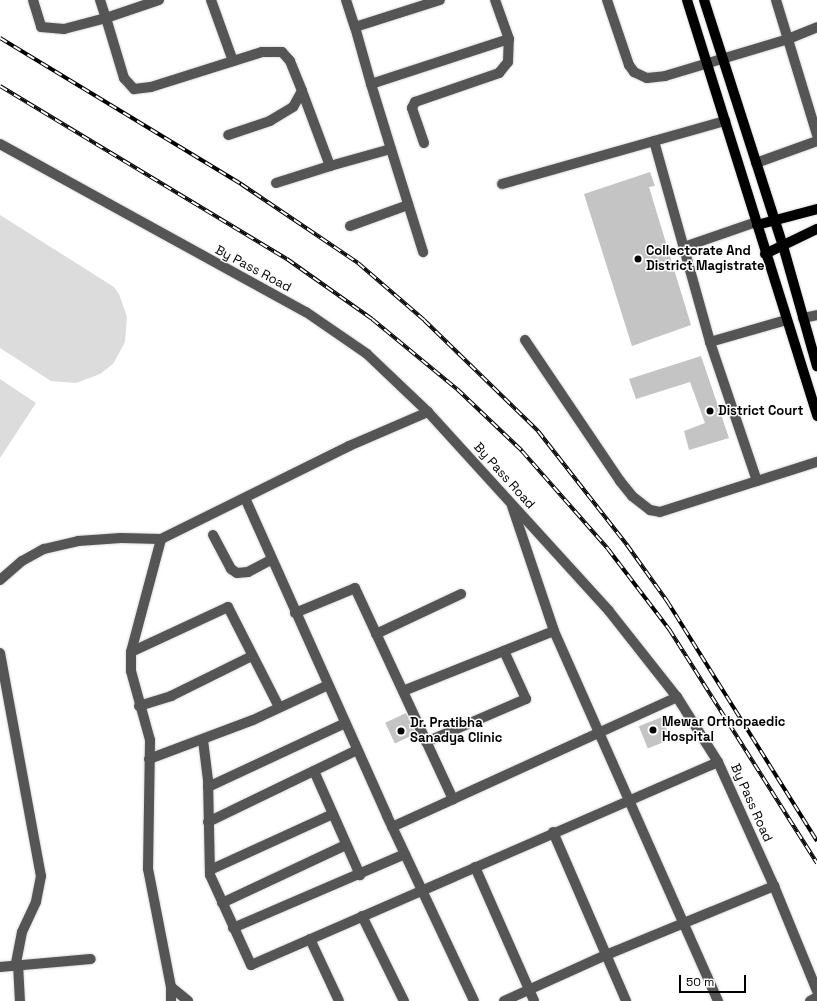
<!DOCTYPE html>
<style>
body{margin:0}
#map{position:relative;width:817px;height:1001px;overflow:hidden;background:#fff;font-family:"Space Grotesk",sans-serif}
div>[style]{position:absolute}
[style*='--x']{left:calc(var(--x)*1px);top:calc(var(--y)*1px);width:calc(var(--w)*1px);rotate:calc(var(--a)*1deg)}
.green>*{inset:0;background:#dcdcdc}
.building>*{inset:0;background:#c4c4c4;transform-origin:0 0}
.roads{filter:drop-shadow(0 0 1px #dbdbdb) drop-shadow(0 0 1px #dbdbdb)}
.minor>*{height:10px;margin:-5px;padding:0 5px;transform-origin:5px;border-radius:5px;background:#555}
.major>*{height:10px;margin:-5px;padding:0 5px;transform-origin:5px;border-radius:5px;background:#000}
.rail>*{height:4px;margin-top:-2px;transform-origin:0;background:repeating-linear-gradient(90deg,#fff 0 8px,#000 0 16px);box-sizing:border-box;border-block:1px solid #000}
.dots>*{width:11px;height:11px;translate:-50% -50%;box-sizing:border-box;border:2px solid #fff;border-radius:50%}
span{translate:-50% -50%;white-space:nowrap;text-align:center;line-height:1.15;-webkit-text-stroke:3px #fff;paint-order:stroke}
.poi-label{font-size:13px;color:#000;font-weight:700}
.left{translate:0 -50%;text-align:left}
.street-label{font-size:13px;color:#000}
.scale{position:absolute;left:679px;top:975px;width:67px;height:18px;box-sizing:border-box;border:2px solid #000;border-top:0;padding-left:5px;font-size:12px;line-height:14px;white-space:nowrap;color:#000;-webkit-text-stroke:3px #fff;paint-order:stroke}
</style>
<div id="map">
<div class="green">
<i style="clip-path:polygon(0 215px,114px 287px,119px 294px,127px 317px,125px 342px,113px 364px,100px 374px,76px 383px,51px 381px,0 348px)"></i>
<i style="clip-path:polygon(0 379px,36px 403px,0 458px)"></i>
</div>
<div class="building">
<i style="clip-path:polygon(650px 172px,655px 186px,649px 187px,691px 325px,632px 346px,584px 194px)"></i>
<i style="clip-path:polygon(701px 356px,729px 438px,689px 450px,684px 431px,705px 423px,690px 382px,636px 399px,629px 379px)"></i>
<i style="left:406px;top:713px;width:23px;height:23px;rotate:65deg"></i>
<i style="left:662px;top:717px;width:24px;height:25px;rotate:68deg"></i>
</div>
<div class="roads">
<div class="minor">
<i style="--x:33;--y:0;--w:28;--a:73"></i>
<i style="--x:41;--y:27;--w:23;--a:5"></i>
<i style="--x:64;--y:29;--w:43;--a:-14.7"></i>
<i style="--x:106;--y:18;--w:63;--a:73.3"></i>
<i style="--x:124;--y:78;--w:15;--a:48"></i>
<i style="--x:134;--y:89;--w:17;--a:-7"></i>
<i style="--x:151;--y:87;--w:116;--a:-17.5"></i>
<i style="--x:262;--y:52;--w:20;--a:0"></i>
<i style="--x:282;--y:52;--w:12;--a:48"></i>
<i style="--x:290;--y:61;--w:32;--a:68"></i>
<i style="--x:302;--y:91;--w:18;--a:119"></i>
<i style="--x:293;--y:107;--w:27;--a:149"></i>
<i style="--x:270;--y:121;--w:44;--a:161.6"></i>
<i style="--x:100;--y:0;--w:19;--a:72"></i>
<i style="--x:106;--y:18;--w:56;--a:-18.8"></i>
<i style="--x:211;--y:0;--w:65;--a:70.2"></i>
<i style="--x:346;--y:0;--w:28;--a:72"></i>
<i style="--x:355;--y:27;--w:89;--a:-17.6"></i>
<i style="--x:607;--y:0;--w:69;--a:71.3"></i>
<i style="--x:629;--y:65;--w:9;--a:54"></i>
<i style="--x:634;--y:72;--w:14;--a:25"></i>
<i style="--x:647;--y:78;--w:18;--a:-6"></i>
<i style="--x:665;--y:76;--w:128;--a:-16.7"></i>
<i style="--x:788;--y:39;--w:31;--a:-22"></i>
<i style="--x:776;--y:0;--w:141;--a:73.1"></i>
<i style="--x:355;--y:27;--w:59;--a:74.3"></i>
<i style="--x:371;--y:84;--w:145;--a:-18.1"></i>
<i style="--x:509;--y:39;--w:41;--a:-109.7"></i>
<i style="--x:302;--y:91;--w:80;--a:69.5"></i>
<i style="--x:330;--y:166;--w:63;--a:-15.6"></i>
<i style="--x:391;--y:149;--w:68;--a:-107.1"></i>
<i style="--x:654;--y:141;--w:209;--a:74.4"></i>
<i style="--x:424;--y:143;--w:37;--a:-109"></i>
<i style="--x:412;--y:108;--w:7;--a:-63"></i>
<i style="--x:415;--y:102;--w:89;--a:-19"></i>
<i style="--x:499;--y:73;--w:14;--a:-51"></i>
<i style="--x:508;--y:62;--w:23;--a:-88"></i>
<i style="--x:0;--y:144;--w:349;--a:28.8"></i>
<i style="--x:306;--y:312;--w:74;--a:34.5"></i>
<i style="--x:367;--y:354;--w:84;--a:43.6"></i>
<i style="--x:428;--y:412;--w:269;--a:47.7"></i>
<i style="--x:609;--y:611;--w:110;--a:51.7"></i>
<i style="--x:677;--y:697;--w:77;--a:57.8"></i>
<i style="--x:718;--y:762;--w:136;--a:65.7"></i>
<i style="--x:774;--y:886;--w:113;--a:67.7"></i>
<i style="--x:391;--y:149;--w:108;--a:72.7"></i>
<i style="--x:756;--y:163;--w:65;--a:-19.8"></i>
<i style="--x:276;--y:183;--w:57;--a:-17.5"></i>
<i style="--x:502;--y:184;--w:232;--a:-15.8"></i>
<i style="--x:350;--y:226;--w:62;--a:-19.9"></i>
<i style="--x:684;--y:247;--w:76;--a:-19.1"></i>
<i style="--x:803;--y:318;--w:14;--a:-12"></i>
<i style="--x:525;--y:340;--w:170;--a:56"></i>
<i style="--x:620;--y:481;--w:19;--a:51"></i>
<i style="--x:632;--y:496;--w:23;--a:38"></i>
<i style="--x:650;--y:510;--w:10;--a:11"></i>
<i style="--x:660;--y:512;--w:165;--a:-17.7"></i>
<i style="--x:757;--y:481;--w:147;--a:-108.7"></i>
<i style="--x:710;--y:342;--w:79;--a:-16.1"></i>
<i style="--x:245;--y:498;--w:348;--a:65.9"></i>
<i style="--x:387;--y:816;--w:204;--a:64.8"></i>
<i style="--x:512;--y:506;--w:132;--a:71.4"></i>
<i style="--x:554;--y:631;--w:405;--a:66.1"></i>
<i style="--x:213;--y:535;--w:38;--a:62"></i>
<i style="--x:231;--y:569;--w:7;--a:34"></i>
<i style="--x:237;--y:573;--w:11;--a:-5"></i>
<i style="--x:248;--y:572;--w:27;--a:-28"></i>
<i style="--x:0;--y:580;--w:29;--a:-41"></i>
<i style="--x:22;--y:561;--w:25;--a:-29"></i>
<i style="--x:44;--y:549;--w:35;--a:-13"></i>
<i style="--x:78;--y:541;--w:43;--a:-4"></i>
<i style="--x:121;--y:538;--w:40;--a:1.4"></i>
<i style="--x:295;--y:613;--w:65;--a:-22.6"></i>
<i style="--x:355;--y:588;--w:233;--a:65.1"></i>
<i style="--x:376;--y:634;--w:94;--a:-25.2"></i>
<i style="--x:131;--y:652;--w:107;--a:-24.9"></i>
<i style="--x:228;--y:607;--w:112;--a:63"></i>
<i style="--x:0;--y:653;--w:227;--a:79.6"></i>
<i style="--x:41;--y:876;--w:26;--a:101"></i>
<i style="--x:36;--y:902;--w:33;--a:115"></i>
<i style="--x:22;--y:932;--w:33;--a:101"></i>
<i style="--x:403;--y:691;--w:162;--a:-21.7"></i>
<i style="--x:139;--y:706;--w:34;--a:-17"></i>
<i style="--x:171;--y:696;--w:90;--a:-26.3"></i>
<i style="--x:203;--y:740;--w:40;--a:82.9"></i>
<i style="--x:208;--y:780;--w:95;--a:88.8"></i>
<i style="--x:210;--y:875;--w:99;--a:65.5"></i>
<i style="--x:251;--y:965;--w:509;--a:-23.49"></i>
<i style="--x:426;--y:742;--w:109;--a:-23.3"></i>
<i style="--x:526;--y:699;--w:53;--a:-114.6"></i>
<i style="--x:149;--y:759;--w:111;--a:-20.6"></i>
<i style="--x:253;--y:720;--w:83;--a:-25"></i>
<i style="--x:314;--y:771;--w:114;--a:66.1"></i>
<i style="--x:208;--y:787;--w:151;--a:-25"></i>
<i style="--x:208;--y:822;--w:165;--a:-25.8"></i>
<i style="--x:392;--y:827;--w:313;--a:-24.5"></i>
<i style="--x:553;--y:832;--w:184;--a:66.6"></i>
<i style="--x:475;--y:867;--w:146;--a:66.2"></i>
<i style="--x:210;--y:870;--w:135;--a:-24.5"></i>
<i style="--x:222;--y:903;--w:137;--a:-25.1"></i>
<i style="--x:362;--y:916;--w:95;--a:63.7"></i>
<i style="--x:233;--y:928;--w:187;--a:-23.3"></i>
<i style="--x:310;--y:939;--w:68;--a:64.9"></i>
<i style="--x:18;--y:964;--w:37;--a:87"></i>
<i style="--x:0;--y:967;--w:91;--a:-5"></i>
<i style="--x:171;--y:987;--w:22;--a:39"></i>
<i style="--x:171;--y:1001;--w:14;--a:-90"></i>
<i style="--x:171;--y:987;--w:120;--a:-101"></i>
<i style="--x:148;--y:869;--w:129;--a:-89.1"></i>
<i style="--x:150;--y:740;--w:72;--a:-105.4"></i>
<i style="--x:131;--y:671;--w:19;--a:-90"></i>
<i style="--x:131;--y:652;--w:117;--a:-75.1"></i>
<i style="--x:161;--y:539;--w:210;--a:-26.3"></i>
<i style="--x:349;--y:446;--w:86;--a:-23.3"></i>
<i style="--x:504;--y:1001;--w:112;--a:-24.3"></i>
<i style="--x:606;--y:955;--w:182;--a:-22.3"></i>
<i style="--x:810;--y:1001;--w:8;--a:-30"></i>
</div>
<div class="major">
<i style="--x:687;--y:0;--w:436;--a:72.6"></i>
<i style="--x:704;--y:0;--w:258;--a:72.2"></i>
<i style="--x:783;--y:246;--w:125;--a:74.2"></i>
<i style="--x:757;--y:225;--w:62;--a:-14.9"></i>
<i style="--x:765;--y:254;--w:58;--a:-25.7"></i>
</div>
</div>
<div class="rail">
<i style="--x:0;--y:38;--w:282;--a:31.2"></i>
<i style="--x:241;--y:184;--w:141;--a:34"></i>
<i style="--x:358;--y:263;--w:87;--a:40.8"></i>
<i style="--x:424;--y:320;--w:159;--a:44.2"></i>
<i style="--x:538;--y:431;--w:145;--a:52"></i>
<i style="--x:627;--y:545;--w:69;--a:54.5"></i>
<i style="--x:667;--y:601;--w:283;--a:58"></i>
<i style="--x:0;--y:86;--w:335;--a:31.1"></i>
<i style="--x:287;--y:259;--w:104;--a:35.2"></i>
<i style="--x:372;--y:319;--w:110;--a:39.5"></i>
<i style="--x:457;--y:389;--w:90;--a:43.6"></i>
<i style="--x:522;--y:451;--w:130;--a:48.7"></i>
<i style="--x:608;--y:549;--w:101;--a:52.7"></i>
<i style="--x:669;--y:629;--w:277;--a:57.7"></i>
</div>
<div class="dots">
<i style="left:638px;top:259px;background:#000"></i>
<i style="left:710px;top:411px;background:#000"></i>
<i style="left:653px;top:730px;background:#000"></i>
<i style="left:401px;top:731px;background:#000"></i>
</div>
<div class="poi-label">
<span class="left" style="left:646px;top:259px">Collectorate And<br>District Magistrate</span>
<span class="left" style="left:718px;top:411px">District Court</span>
<span class="left" style="left:662px;top:730px">Mewar Orthopaedic<br>Hospital</span>
<span class="left" style="left:410px;top:731px">Dr. Pratibha<br>Sanadya Clinic</span>
</div>
<div class="street-label">
<span style="left:253px;top:269px;rotate:28deg">By Pass Road</span>
<span style="left:504px;top:476px;rotate:48deg">By Pass Road</span>
<span style="left:751px;top:803px;rotate:66deg">By Pass Road</span>
</div>
<div class="scale">50 m</div>
</div>
